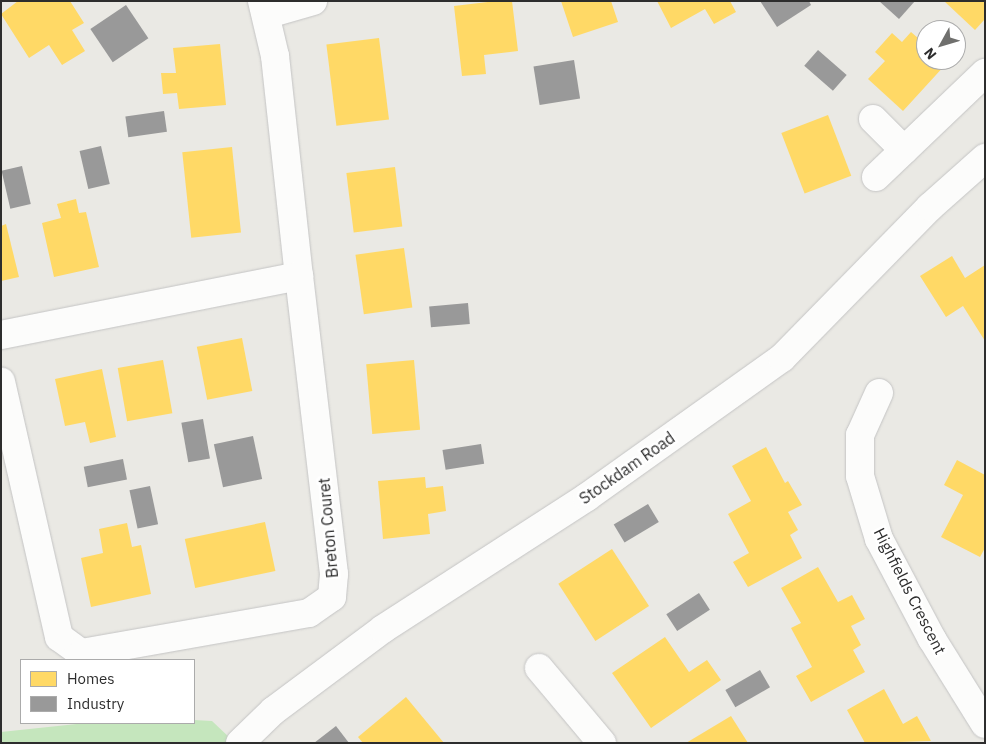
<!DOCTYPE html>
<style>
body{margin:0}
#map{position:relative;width:986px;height:744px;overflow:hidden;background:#eae9e4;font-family:"IBM Plex Sans",sans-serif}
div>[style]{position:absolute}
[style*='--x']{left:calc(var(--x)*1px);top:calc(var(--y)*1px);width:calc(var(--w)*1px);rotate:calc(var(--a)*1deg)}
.green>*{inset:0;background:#c5e6bd}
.homes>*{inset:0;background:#ffd966;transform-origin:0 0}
.industry>*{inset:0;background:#999;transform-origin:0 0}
.roads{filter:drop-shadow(0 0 1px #c4c4c4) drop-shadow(0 0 1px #c4c4c4)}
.street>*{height:28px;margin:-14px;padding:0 14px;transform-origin:14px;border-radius:14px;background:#fcfcfb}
.secondary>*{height:28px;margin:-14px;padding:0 14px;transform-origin:14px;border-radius:14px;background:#fcfcfb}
span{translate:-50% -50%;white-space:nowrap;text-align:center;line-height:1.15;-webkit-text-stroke:5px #fff;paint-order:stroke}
.street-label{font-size:16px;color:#2d2d2d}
.frame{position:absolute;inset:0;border:2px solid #2d2d2d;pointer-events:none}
.legend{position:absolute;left:20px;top:659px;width:175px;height:65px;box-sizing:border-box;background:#fff;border:1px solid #ababab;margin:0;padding:6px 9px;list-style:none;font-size:15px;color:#2d2d2d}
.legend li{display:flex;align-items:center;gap:10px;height:25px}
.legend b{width:25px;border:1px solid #ababab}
.north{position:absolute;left:916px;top:20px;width:50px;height:50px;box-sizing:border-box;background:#fff;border:1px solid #ababab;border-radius:50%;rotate:231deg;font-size:14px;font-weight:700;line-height:20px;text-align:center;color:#2d2d2d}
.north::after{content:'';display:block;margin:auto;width:18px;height:22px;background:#6f6f6d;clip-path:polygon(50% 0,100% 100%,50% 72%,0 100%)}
</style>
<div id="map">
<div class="green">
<i style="clip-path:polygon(194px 720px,212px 721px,231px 739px,227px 743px,1px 743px,1px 732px,86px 723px)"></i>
</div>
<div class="homes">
<i style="clip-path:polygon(18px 1px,70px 1px,84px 23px,72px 30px,85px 51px,62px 65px,49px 45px,29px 58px,1px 14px)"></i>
<i style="clip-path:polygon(496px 1px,512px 1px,518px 51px,484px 55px,486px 74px,462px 76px,454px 6px)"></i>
<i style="clip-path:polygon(561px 1px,611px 1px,618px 22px,573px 37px)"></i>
<i style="clip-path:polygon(657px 1px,730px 1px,736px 12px,714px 24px,705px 9px,671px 28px)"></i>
<i style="clip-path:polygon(944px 1px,985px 1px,985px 19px,975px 30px)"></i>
<i style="clip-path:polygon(911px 32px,926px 45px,926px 60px,942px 60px,946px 64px,903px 111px,868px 79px,885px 61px,875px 52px,892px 33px,902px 42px)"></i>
<i style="left:379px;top:38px;width:82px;height:53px;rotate:83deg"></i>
<i style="clip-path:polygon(220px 44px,226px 105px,179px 109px,177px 93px,163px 94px,161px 73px,176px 73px,173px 48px)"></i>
<i style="left:828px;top:115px;width:65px;height:50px;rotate:69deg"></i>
<i style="left:232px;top:147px;width:86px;height:50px;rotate:84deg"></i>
<i style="left:395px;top:167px;width:60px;height:49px;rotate:83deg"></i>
<i style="clip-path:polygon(76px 199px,79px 213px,86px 212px,99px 267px,54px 277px,42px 223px,61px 218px,57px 204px)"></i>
<i style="clip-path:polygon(6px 224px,19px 277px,1px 281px,1px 226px)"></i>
<i style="left:404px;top:248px;width:60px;height:49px;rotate:82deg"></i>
<i style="clip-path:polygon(952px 256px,965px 278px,985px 265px,985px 341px,963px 306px,946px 317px,920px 276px)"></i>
<i style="left:242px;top:338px;width:54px;height:46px;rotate:79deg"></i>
<i style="left:163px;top:360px;width:54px;height:46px;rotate:80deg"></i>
<i style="left:414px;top:360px;width:70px;height:48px;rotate:85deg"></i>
<i style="clip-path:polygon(102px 369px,116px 437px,90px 443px,85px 422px,65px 426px,55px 379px)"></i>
<i style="clip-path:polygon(766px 447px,785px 483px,788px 481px,802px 505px,788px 512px,798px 530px,790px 535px,802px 558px,748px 587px,733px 562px,749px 553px,728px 514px,751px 501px,732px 466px)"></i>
<i style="clip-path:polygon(957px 460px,985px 475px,985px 548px,980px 557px,941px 537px,963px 495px,944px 485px)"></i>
<i style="clip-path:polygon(425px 477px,426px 488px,443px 486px,446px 511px,428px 514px,430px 534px,383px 539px,378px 481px)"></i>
<i style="left:265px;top:522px;width:50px;height:82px;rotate:78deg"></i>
<i style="clip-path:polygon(127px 523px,132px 547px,141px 545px,151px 594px,91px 607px,81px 558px,103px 553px,99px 529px)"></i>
<i style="left:612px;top:549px;width:68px;height:64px;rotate:57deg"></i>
<i style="clip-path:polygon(818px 567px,838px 602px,852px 595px,865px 619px,851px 626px,861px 645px,853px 650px,865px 672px,811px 702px,796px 676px,812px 667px,791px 628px,801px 623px,781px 588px)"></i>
<i style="clip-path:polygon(665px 637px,689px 672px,707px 660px,721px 680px,651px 728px,612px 673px)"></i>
<i style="clip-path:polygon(884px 689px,903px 724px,917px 716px,931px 741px,865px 743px,847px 710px)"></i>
<i style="clip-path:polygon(406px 697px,444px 743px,363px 743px,358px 737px)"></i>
<i style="clip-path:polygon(731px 716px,748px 743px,686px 743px)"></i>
</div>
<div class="industry">
<i style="clip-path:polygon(760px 1px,809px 1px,811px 5px,777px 27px)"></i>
<i style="clip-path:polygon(879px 1px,915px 1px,899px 19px)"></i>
<i style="left:126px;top:5px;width:40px;height:43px;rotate:56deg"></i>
<i style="left:818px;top:50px;width:38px;height:21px;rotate:41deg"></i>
<i style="left:574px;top:60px;width:39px;height:41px;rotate:81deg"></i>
<i style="left:164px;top:111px;width:21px;height:39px;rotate:82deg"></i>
<i style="left:101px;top:146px;width:39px;height:22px;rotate:77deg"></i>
<i style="left:22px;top:166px;width:39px;height:21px;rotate:77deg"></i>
<i style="left:468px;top:303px;width:21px;height:39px;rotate:85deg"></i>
<i style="left:203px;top:419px;width:40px;height:22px;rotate:80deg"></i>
<i style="left:253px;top:436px;width:44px;height:40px;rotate:78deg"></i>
<i style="left:481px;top:444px;width:20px;height:39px;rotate:81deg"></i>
<i style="left:123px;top:459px;width:21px;height:40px;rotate:79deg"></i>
<i style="left:150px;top:486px;width:39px;height:21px;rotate:78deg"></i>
<i style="left:648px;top:504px;width:21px;height:40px;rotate:59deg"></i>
<i style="left:699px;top:593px;width:20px;height:39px;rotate:57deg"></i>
<i style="left:760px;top:670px;width:20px;height:40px;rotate:60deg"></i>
<i style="clip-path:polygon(336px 726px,349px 743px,314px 743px)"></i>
</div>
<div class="roads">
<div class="street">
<i style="--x:262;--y:1;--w:57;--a:76.7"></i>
<i style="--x:275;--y:56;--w:221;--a:83.8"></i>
<i style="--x:268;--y:14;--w:47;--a:-16.1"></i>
<i style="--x:873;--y:119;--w:44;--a:45"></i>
<i style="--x:876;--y:177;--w:151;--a:-43.7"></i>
<i style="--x:1;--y:335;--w:304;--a:-11.2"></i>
<i style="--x:299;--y:276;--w:300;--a:83.3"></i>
<i style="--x:334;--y:574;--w:23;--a:95"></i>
<i style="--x:332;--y:597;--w:28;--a:145"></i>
<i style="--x:309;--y:613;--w:231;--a:170"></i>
<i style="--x:81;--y:653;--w:27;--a:-144"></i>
<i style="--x:59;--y:637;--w:262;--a:-102.8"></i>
<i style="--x:879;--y:393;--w:46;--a:114.3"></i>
<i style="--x:860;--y:435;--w:41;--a:90"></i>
<i style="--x:860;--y:476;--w:66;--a:73.2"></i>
<i style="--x:879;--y:539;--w:113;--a:62.1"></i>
<i style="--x:932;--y:639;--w:100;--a:58.1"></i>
<i style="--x:539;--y:668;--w:98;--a:50"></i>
</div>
<div class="secondary">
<i style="--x:240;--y:743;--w:46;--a:-44.1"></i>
<i style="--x:273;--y:711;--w:137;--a:-36.7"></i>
<i style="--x:383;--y:629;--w:243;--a:-32.9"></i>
<i style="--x:587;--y:497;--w:239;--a:-35.5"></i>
<i style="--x:782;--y:358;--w:211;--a:-45.6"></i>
<i style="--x:930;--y:207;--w:74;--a:-41.7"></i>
</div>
</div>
<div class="street-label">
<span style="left:627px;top:468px;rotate:-35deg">Stockdam Road</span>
<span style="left:328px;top:528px;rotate:-95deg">Breton Couret</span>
<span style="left:910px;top:591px;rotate:63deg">Highfields Crescent</span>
</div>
<div class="frame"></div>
<ul class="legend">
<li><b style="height:14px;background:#ffd966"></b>Homes</li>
<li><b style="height:14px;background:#999"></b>Industry</li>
</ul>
<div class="north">N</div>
</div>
